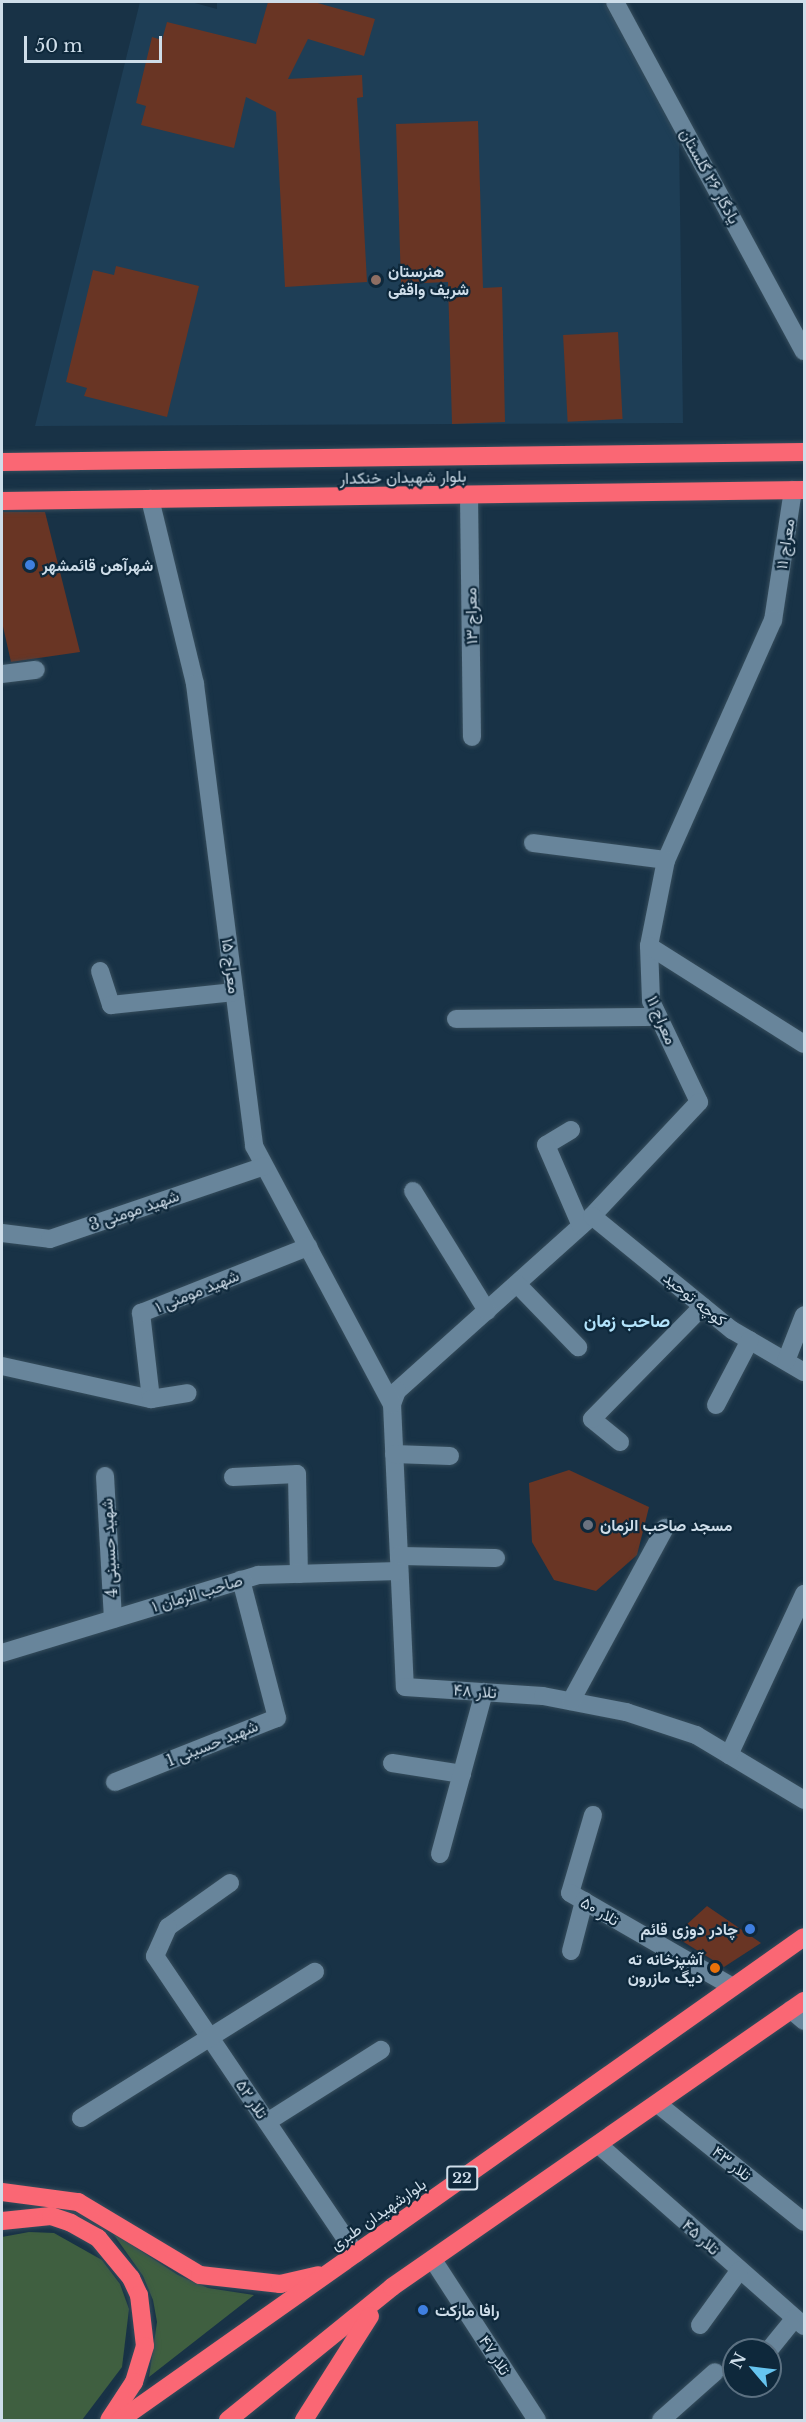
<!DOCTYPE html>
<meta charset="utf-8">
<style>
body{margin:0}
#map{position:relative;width:806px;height:2422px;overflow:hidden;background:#183246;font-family:"Libre Baskerville",Vazirmatn,serif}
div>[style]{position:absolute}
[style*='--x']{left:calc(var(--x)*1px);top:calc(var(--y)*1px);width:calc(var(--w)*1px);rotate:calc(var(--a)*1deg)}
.built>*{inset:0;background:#1e3e56}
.green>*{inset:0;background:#3f5f40}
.building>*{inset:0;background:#693524;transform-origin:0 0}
.roads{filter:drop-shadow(0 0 2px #364d5c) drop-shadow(0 0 2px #364d5c)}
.street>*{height:18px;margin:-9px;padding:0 9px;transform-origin:9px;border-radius:9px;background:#68859b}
.highway>*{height:18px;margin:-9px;padding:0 9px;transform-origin:9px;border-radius:9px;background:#fa6774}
.dots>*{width:16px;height:16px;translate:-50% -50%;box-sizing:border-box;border:3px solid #0e283b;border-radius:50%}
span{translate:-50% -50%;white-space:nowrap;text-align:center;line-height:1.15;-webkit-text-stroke:4.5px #0e283b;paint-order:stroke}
.shield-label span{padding:2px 4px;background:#0e283b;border:2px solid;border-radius:4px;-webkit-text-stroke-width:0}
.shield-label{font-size:15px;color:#cedde9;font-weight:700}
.street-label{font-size:16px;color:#cedde9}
.poi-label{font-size:16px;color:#cedde9;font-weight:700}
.left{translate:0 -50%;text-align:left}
.right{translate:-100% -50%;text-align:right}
.neighbourhood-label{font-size:18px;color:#b2e3fb;font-weight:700}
.frame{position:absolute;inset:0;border:3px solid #cedde9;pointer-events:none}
.north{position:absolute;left:722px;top:2338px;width:60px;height:60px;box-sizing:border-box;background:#0e283b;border:2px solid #5b7081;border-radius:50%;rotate:298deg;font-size:16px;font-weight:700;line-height:24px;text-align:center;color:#cedde9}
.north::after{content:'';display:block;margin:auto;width:21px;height:27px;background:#66c4ef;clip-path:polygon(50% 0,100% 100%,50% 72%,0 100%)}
.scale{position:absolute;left:24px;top:36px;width:138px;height:27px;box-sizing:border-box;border:3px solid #cedde9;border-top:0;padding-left:8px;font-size:18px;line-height:21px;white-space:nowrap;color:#cedde9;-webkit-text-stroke:4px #0e283b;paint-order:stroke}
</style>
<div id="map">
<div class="built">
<i style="clip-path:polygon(140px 2px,191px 2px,217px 9px,217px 2px,604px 2px,679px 136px,683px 423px,35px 426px)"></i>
</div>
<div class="green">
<i style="clip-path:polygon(29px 2232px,54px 2233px,102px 2260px,120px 2284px,129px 2309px,122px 2367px,82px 2420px,2px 2420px,2px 2237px)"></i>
<i style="clip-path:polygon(112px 2232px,178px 2275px,208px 2288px,254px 2295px,149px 2377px,157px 2322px,153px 2300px,143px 2276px)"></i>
</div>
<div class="building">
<i style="clip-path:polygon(268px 2px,314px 2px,375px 19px,364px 56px,308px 39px,288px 79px,362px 75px,363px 97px,357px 98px,367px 282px,285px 287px,276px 112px,246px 97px,234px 148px,141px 125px,146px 106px,136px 103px,152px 37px,162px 40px,167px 22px,256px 44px)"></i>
<i style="clip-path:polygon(478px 121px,483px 288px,502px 287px,505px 422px,452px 424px,448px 282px,401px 284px,396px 124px)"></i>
<i style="clip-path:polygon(116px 266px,199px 286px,167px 417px,84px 396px,87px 388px,66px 382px,93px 270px,114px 275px)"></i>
<i style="left:618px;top:332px;width:87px;height:55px;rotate:87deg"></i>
<i style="clip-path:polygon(2px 512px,45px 512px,80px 652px,11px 662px,2px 622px)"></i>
<i style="clip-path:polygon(569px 1470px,649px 1507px,637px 1555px,596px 1591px,554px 1580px,532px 1542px,529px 1483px)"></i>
<i style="clip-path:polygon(707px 1906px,761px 1943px,724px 1967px,674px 1936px)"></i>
</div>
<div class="roads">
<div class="street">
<i style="--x:615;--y:2;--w:397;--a:61.6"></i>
<i style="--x:793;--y:490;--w:132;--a:98.7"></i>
<i style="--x:773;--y:620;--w:263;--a:114"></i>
<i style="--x:666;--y:860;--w:88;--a:101.2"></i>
<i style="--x:649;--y:946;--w:55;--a:87.9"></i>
<i style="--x:651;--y:1001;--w:112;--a:64.6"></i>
<i style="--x:699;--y:1102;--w:156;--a:133.2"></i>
<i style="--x:592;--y:1216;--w:262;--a:138.1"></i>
<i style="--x:397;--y:1391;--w:14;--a:111"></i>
<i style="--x:392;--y:1404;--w:283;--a:87.4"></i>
<i style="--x:405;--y:1687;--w:138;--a:3.7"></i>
<i style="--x:543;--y:1696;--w:85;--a:10.9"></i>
<i style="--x:626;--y:1712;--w:74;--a:18.2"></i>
<i style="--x:696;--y:1735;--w:126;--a:31"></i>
<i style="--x:469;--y:495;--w:242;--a:89.3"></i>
<i style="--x:150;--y:499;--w:190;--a:76.3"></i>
<i style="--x:195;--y:684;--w:466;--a:82.7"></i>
<i style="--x:254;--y:1146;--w:293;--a:61.9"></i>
<i style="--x:2;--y:674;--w:34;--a:-7"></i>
<i style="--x:533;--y:843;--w:134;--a:7.3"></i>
<i style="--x:649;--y:946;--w:183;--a:32.3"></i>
<i style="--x:100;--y:971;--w:36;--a:72"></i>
<i style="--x:111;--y:1005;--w:124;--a:-6"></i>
<i style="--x:456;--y:1019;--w:202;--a:-0.6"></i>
<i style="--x:571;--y:1130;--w:29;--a:149"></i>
<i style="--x:546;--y:1145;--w:88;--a:66.6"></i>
<i style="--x:413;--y:1191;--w:141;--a:58.3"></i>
<i style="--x:592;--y:1216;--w:181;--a:39.2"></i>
<i style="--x:732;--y:1330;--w:83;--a:30.3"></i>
<i style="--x:2;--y:1233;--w:48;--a:7.1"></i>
<i style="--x:50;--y:1239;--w:226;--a:-18.8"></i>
<i style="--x:517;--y:1284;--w:88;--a:45.9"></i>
<i style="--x:786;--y:1361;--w:49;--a:-68.6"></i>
<i style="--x:2;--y:1366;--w:153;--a:12.5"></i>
<i style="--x:151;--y:1399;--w:87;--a:-96.6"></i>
<i style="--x:141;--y:1313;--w:180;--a:-21.6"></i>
<i style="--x:151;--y:1399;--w:37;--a:-9"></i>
<i style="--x:716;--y:1405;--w:73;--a:-62.4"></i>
<i style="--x:620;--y:1442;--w:36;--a:-141"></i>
<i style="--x:592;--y:1419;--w:158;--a:-45.5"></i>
<i style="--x:394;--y:1454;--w:56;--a:2"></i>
<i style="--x:105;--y:1476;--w:143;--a:86.8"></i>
<i style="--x:233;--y:1477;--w:64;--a:-2.7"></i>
<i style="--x:297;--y:1474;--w:100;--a:88.9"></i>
<i style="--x:399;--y:1556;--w:97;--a:1.2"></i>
<i style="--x:2;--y:1653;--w:268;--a:-16.9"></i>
<i style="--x:258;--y:1575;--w:141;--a:-1.6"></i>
<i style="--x:571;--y:1701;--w:197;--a:-61.5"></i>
<i style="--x:729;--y:1755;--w:178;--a:-65"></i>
<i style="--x:392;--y:1763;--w:71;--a:8.9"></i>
<i style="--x:115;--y:1782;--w:174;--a:-21.6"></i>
<i style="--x:277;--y:1718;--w:143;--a:-104.6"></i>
<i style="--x:593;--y:1815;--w:81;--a:106.4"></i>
<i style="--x:570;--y:1893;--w:188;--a:30"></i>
<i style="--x:440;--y:1854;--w:168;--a:-74.8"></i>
<i style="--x:230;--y:1883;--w:76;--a:144.6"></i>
<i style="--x:168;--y:1927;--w:32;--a:114"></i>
<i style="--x:155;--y:1956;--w:359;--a:56"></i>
<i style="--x:571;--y:1951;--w:52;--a:-75.4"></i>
<i style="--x:791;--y:2010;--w:17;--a:40"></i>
<i style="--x:659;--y:2105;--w:186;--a:38.9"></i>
<i style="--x:81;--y:2118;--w:276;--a:-32"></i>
<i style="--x:267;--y:2122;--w:135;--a:-32.3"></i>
<i style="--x:600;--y:2146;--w:272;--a:41.4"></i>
<i style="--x:433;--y:2260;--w:191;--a:57"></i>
<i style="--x:700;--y:2325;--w:67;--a:-54.2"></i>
<i style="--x:769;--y:2350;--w:41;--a:-50.9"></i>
<i style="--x:661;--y:2420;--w:72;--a:-41.6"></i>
</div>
<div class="highway">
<i style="--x:2;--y:462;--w:802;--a:-0.71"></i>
<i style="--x:2;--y:501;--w:802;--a:-0.79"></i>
<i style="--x:2;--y:2192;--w:77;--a:7.5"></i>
<i style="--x:78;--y:2202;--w:142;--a:30.9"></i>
<i style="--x:200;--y:2275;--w:81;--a:6.4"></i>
<i style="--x:280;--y:2284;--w:39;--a:-13"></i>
<i style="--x:2;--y:2221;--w:49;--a:-5.8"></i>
<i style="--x:51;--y:2216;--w:21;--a:19"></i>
<i style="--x:71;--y:2223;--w:31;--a:29"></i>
<i style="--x:98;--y:2238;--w:52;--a:50.5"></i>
<i style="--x:131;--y:2278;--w:19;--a:65"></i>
<i style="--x:139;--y:2295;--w:51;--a:83.3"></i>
<i style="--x:145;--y:2346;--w:38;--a:107"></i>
<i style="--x:134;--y:2382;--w:45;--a:123.3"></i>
<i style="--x:120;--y:2420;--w:837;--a:-35.23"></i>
<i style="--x:228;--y:2420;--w:211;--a:-39"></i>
<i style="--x:392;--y:2287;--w:502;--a:-34.77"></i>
<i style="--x:304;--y:2420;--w:123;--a:-57.6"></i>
</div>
</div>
<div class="dots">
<i style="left:376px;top:280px;background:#8d6e63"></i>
<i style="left:30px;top:565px;background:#3f7fe0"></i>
<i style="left:588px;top:1525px;background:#6b7280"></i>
<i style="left:750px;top:1929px;background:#3f7fe0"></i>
<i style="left:715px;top:1968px;background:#e8710a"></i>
<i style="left:423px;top:2310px;background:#3f7fe0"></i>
</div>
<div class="shield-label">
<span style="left:462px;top:2178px">22</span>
</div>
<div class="street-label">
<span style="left:710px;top:176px;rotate:61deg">یادگار ۲۶ گلستان</span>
<span style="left:403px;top:477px;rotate:-1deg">بلوار شهیدان خنکدار</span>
<span style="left:785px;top:544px;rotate:-81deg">معراج ۱۱</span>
<span style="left:471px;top:616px;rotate:-91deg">معراج ۱۳</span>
<span style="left:231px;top:966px;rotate:83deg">معراج ۱۵</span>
<span style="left:662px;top:1020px;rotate:67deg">معراج ۱۱</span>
<span style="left:134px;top:1210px;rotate:-19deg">شهید مومنی 3</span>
<span style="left:197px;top:1291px;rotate:-22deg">شهید مومنی ۱</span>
<span style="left:695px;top:1299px;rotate:39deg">کوچه توحید</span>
<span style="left:109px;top:1548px;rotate:-93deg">شهید حسینی 4</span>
<span style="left:197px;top:1593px;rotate:-17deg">صاحب الزمان ۱</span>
<span style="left:475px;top:1691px;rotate:4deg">تلار ۴۸</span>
<span style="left:212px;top:1743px;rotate:-22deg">شهید حسینی 1</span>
<span style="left:600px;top:1911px;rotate:30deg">تلار ۵۰</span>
<span style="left:252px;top:2099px;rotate:56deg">تلار ۵۲</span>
<span style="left:732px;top:2163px;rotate:39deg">تلار ۴۳</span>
<span style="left:378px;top:2214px;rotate:-35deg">بلوارشهیدان طبری</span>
<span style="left:701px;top:2237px;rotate:42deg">تلار ۴۵</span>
<span style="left:495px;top:2355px;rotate:57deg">تلار ۴۷</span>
</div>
<div class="poi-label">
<span class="left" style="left:388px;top:280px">هنرستان<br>شریف واقفی</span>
<span class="left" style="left:42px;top:565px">شهرآهن قائمشهر</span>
<span class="left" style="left:600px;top:1525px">مسجد صاحب الزمان</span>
<span class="right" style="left:738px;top:1929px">چادر دوزی قائم</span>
<span class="right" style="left:703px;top:1968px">آشپزخانه ته<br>دیگ مازرون</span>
<span class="left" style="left:435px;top:2310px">رافا مارکت</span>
</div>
<div class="neighbourhood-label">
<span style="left:627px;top:1321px">صاحب زمان</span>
</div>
<div class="frame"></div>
<div class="north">N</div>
<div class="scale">50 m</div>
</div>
